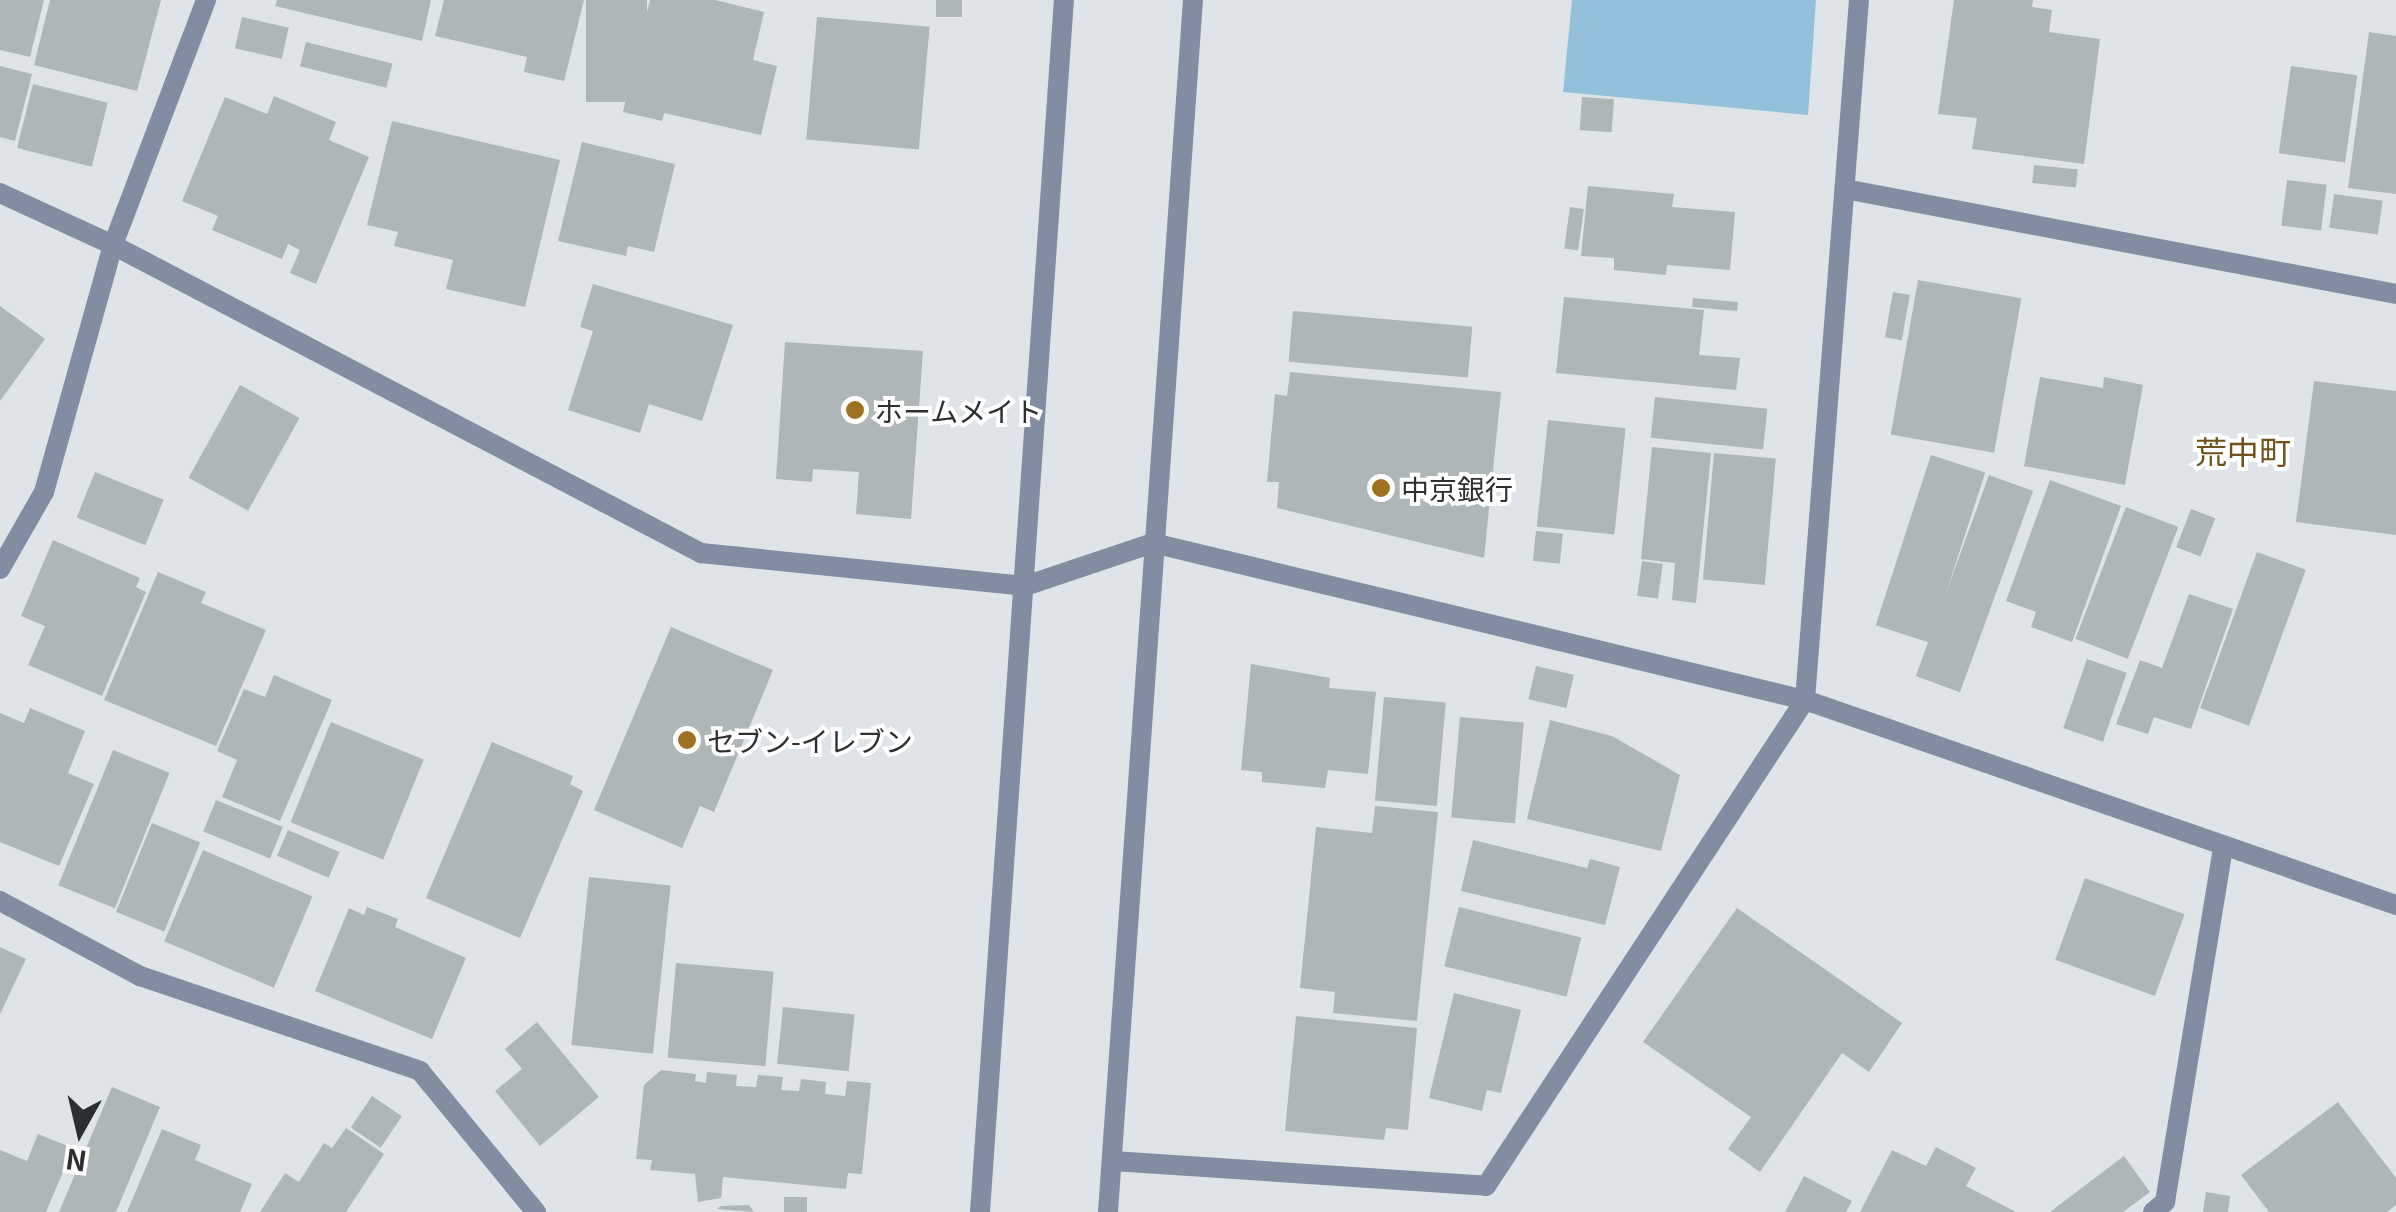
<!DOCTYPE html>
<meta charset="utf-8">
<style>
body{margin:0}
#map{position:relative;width:2396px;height:1212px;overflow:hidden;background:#dee4e8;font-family:Georgia,"Noto Sans JP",serif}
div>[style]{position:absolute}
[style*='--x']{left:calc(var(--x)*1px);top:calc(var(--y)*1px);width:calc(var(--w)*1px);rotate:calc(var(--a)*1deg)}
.green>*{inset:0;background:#93c1dc}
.building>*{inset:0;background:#afb6b7;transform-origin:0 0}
.minor>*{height:20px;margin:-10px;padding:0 10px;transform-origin:10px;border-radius:10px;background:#838da1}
.tertiary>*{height:20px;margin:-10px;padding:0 10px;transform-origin:10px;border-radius:10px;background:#838da1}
.dots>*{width:28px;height:28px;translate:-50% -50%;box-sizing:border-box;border:5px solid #fff;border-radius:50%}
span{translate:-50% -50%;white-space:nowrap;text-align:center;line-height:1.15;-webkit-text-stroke:8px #fff;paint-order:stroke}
.poi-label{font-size:28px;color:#2c2e30}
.left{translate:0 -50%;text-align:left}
.quarter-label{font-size:32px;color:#6f511b}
.north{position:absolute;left:30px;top:1082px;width:100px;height:100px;-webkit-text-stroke:8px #fff;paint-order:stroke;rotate:188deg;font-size:28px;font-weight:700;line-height:40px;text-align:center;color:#2c2e30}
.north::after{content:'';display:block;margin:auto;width:35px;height:45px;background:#2c2e30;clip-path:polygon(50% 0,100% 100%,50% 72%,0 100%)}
</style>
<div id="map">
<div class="green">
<i style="clip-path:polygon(1572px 0,1816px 0,1808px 115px,1563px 92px)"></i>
</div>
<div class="building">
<i style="clip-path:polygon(0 0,44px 0,30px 57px,0 50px)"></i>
<i style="clip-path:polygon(50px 0,161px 0,137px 91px,34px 65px)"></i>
<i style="clip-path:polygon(277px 0,431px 0,422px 41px,275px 6px)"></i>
<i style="clip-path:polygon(444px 0,584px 0,564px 81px,524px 72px,527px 57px,435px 36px)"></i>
<i style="left:586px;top:0;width:61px;height:102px"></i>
<i style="clip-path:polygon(650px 0,715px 0,764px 12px,753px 60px,777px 66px,761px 135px,664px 113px,662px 121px,623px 112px)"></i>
<i style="left:936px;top:0;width:26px;height:17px"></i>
<i style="clip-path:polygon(1954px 0,2033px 0,2032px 7px,2052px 10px,2049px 32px,2100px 39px,2084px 164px,1972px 149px,1977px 118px,1938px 114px)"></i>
<i style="left:242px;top:17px;width:48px;height:32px;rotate:13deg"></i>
<i style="left:817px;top:17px;width:113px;height:123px;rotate:5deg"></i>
<i style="clip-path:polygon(2369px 32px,2396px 36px,2396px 194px,2348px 188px)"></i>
<i style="left:306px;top:42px;width:89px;height:25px;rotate:14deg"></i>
<i style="clip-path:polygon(0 66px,32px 74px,15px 141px,0 137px)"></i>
<i style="left:2291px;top:66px;width:67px;height:88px;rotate:8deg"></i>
<i style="left:33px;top:84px;width:77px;height:66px;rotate:14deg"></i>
<i style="clip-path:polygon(274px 96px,336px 122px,329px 140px,369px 157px,316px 284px,290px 273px,300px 250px,288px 244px,282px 259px,212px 230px,218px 216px,182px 201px,225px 97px,267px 114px)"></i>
<i style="left:1582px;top:97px;width:32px;height:33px;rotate:4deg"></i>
<i style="clip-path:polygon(392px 121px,560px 160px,525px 307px,446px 289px,453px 260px,394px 246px,398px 232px,367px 225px)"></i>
<i style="clip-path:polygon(582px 142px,675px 164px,654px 252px,628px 246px,626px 256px,558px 241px)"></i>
<i style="left:2034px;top:165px;width:44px;height:18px;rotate:6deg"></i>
<i style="left:2287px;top:180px;width:40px;height:46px;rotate:7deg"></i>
<i style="clip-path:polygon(1588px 186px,1674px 194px,1672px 207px,1735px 212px,1730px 270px,1667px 265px,1666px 275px,1614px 270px,1614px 258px,1581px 256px)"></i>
<i style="left:2334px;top:194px;width:49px;height:34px;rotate:8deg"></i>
<i style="left:1570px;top:207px;width:14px;height:42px;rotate:8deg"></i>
<i style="left:1918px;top:280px;width:105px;height:157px;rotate:10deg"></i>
<i style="clip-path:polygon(593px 284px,733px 325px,702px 421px,649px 404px,640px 433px,568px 410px,593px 331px,580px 327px)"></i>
<i style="left:1893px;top:292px;width:17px;height:46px;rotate:10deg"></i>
<i style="clip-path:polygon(1564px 297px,1704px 310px,1699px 355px,1740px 358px,1736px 390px,1556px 373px)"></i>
<i style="left:1693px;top:298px;width:45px;height:9px;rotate:5deg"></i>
<i style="clip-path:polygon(0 306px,45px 339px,0 401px)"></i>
<i style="left:1293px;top:311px;width:180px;height:51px;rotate:5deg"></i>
<i style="clip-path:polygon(785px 342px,923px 351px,911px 519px,856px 514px,859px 472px,813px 469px,812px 482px,776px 479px)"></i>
<i style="clip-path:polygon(1290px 372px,1501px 392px,1484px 558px,1277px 508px,1279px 482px,1267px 482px,1275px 394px,1287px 396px)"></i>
<i style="clip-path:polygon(2040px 377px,2103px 388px,2104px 377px,2143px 385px,2125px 485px,2024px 466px)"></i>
<i style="clip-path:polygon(2314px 381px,2396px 391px,2396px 535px,2296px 522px)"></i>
<i style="left:240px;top:385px;width:68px;height:106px;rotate:29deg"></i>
<i style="left:1655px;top:397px;width:113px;height:41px;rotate:6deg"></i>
<i style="left:1548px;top:420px;width:78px;height:107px;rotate:6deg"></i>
<i style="clip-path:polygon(1652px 447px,1711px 453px,1696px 603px,1672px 600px,1675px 563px,1641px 559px)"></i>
<i style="left:1714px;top:453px;width:62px;height:127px;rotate:5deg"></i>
<i style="left:1931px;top:455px;width:57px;height:179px;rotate:18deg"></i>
<i style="left:95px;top:472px;width:74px;height:49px;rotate:22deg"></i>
<i style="left:1989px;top:475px;width:47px;height:214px;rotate:20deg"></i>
<i style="clip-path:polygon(2050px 480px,2121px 506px,2072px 642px,2031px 627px,2036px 612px,2006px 601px)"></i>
<i style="left:2126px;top:507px;width:56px;height:141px;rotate:21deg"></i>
<i style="left:2191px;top:509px;width:26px;height:41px;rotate:21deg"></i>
<i style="left:1536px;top:531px;width:27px;height:30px;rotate:6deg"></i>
<i style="clip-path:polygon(53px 540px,140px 578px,136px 587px,146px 592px,102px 696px,28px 665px,45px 626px,21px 616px)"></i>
<i style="left:2257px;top:552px;width:52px;height:166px;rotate:20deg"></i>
<i style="left:1642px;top:561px;width:21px;height:35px;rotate:8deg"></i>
<i style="clip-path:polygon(158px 572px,206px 592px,201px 603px,266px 630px,216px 746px,104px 700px)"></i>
<i style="clip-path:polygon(2189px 594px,2233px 609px,2191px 729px,2154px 717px,2148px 734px,2116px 724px,2140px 660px,2162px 668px)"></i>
<i style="clip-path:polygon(671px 627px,773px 670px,714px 812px,700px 806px,682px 848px,594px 810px)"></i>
<i style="left:2087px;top:659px;width:42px;height:73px;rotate:19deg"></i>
<i style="clip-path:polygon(1251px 664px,1330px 678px,1329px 688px,1376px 692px,1368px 774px,1328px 770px,1325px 788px,1262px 782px,1262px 772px,1241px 770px)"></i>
<i style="left:1536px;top:666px;width:39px;height:34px;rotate:13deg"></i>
<i style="clip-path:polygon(274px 675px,332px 700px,280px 821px,222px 797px,237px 760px,217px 751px,244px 689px,265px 697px)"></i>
<i style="left:1384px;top:697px;width:62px;height:104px;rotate:5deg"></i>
<i style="clip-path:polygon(30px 708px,85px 731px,68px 773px,94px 784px,59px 866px,0 842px,0 713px,24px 723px)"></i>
<i style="left:1460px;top:717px;width:64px;height:101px;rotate:5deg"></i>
<i style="clip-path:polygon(1550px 720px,1612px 736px,1680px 775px,1661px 851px,1527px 819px)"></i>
<i style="left:331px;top:722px;width:100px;height:108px;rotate:22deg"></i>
<i style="clip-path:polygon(492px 742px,573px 776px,570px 784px,583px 791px,520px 938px,426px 898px)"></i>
<i style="left:113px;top:750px;width:61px;height:146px;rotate:22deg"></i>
<i style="left:216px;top:800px;width:72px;height:34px;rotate:22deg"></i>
<i style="clip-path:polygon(1375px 806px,1438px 812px,1417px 1021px,1333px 1013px,1335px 992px,1300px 988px,1316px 827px,1372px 833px)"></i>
<i style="left:152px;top:823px;width:52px;height:96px;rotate:22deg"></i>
<i style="left:288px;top:830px;width:56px;height:28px;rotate:23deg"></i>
<i style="clip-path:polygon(1473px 840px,1587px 868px,1590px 859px,1620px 867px,1605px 925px,1461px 891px)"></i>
<i style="left:203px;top:850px;width:119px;height:99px;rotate:23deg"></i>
<i style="left:589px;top:877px;width:82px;height:169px;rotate:6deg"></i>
<i style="left:2085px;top:878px;width:106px;height:87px;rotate:20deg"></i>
<i style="clip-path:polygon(367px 907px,398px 919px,395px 927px,466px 958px,432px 1039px,315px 991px,349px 908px,364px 915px)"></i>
<i style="left:1459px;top:907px;width:126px;height:61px;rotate:14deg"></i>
<i style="clip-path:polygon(1737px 908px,1902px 1023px,1869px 1072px,1842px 1053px,1760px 1172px,1728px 1149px,1751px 1117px,1643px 1042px)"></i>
<i style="clip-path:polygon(0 947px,26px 959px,0 1014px)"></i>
<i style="left:676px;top:963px;width:98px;height:95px;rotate:5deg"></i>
<i style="clip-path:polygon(1454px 993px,1521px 1010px,1501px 1093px,1487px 1090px,1482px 1111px,1429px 1098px)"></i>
<i style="left:783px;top:1007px;width:72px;height:57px;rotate:6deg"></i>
<i style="clip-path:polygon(1296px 1016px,1417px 1028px,1408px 1130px,1386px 1128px,1384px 1140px,1285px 1131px)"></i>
<i style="clip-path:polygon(537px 1022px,599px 1097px,540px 1146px,495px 1091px,522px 1069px,505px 1049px)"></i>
<i style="clip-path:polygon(661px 1070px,696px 1074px,695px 1081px,706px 1083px,707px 1072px,737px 1075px,736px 1086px,756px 1087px,758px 1075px,783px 1077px,781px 1090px,799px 1091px,801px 1079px,826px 1082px,825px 1094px,845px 1096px,847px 1081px,871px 1083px,862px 1174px,848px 1173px,846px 1189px,723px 1177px,721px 1198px,698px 1202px,695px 1174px,650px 1170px,652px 1160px,636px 1159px,644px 1085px)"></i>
<i style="clip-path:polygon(112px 1087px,160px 1107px,116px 1212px,59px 1212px)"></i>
<i style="left:372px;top:1096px;width:36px;height:38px;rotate:34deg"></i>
<i style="clip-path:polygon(2338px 1102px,2396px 1178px,2396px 1205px,2387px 1212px,2269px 1212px,2241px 1175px)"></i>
<i style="clip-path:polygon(346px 1128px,384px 1154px,346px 1212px,260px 1212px,285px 1173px,299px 1182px,324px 1143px,332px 1148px)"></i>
<i style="clip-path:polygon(162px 1129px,201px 1145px,195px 1160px,252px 1184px,240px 1212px,127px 1212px)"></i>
<i style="clip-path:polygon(38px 1134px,73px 1148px,46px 1212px,0 1212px,0 1150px,27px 1161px)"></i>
<i style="clip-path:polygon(1936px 1147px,1976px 1168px,1966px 1186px,2016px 1212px,1860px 1212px,1892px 1150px,1926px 1166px)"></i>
<i style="clip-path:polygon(2124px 1156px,2150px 1192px,2123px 1212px,2050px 1212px)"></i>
<i style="clip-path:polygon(1804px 1176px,1852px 1201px,1846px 1212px,1785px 1212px)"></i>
<i style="clip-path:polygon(2206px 1192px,2230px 1196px,2228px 1212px,2203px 1212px)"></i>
<i style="left:784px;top:1197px;width:23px;height:15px"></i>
<i style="clip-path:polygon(749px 1205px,754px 1212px,717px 1209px,721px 1206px)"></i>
</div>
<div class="minor">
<i style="--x:1845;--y:189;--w:561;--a:10.79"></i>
<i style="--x:0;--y:193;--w:124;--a:24.7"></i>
<i style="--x:113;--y:245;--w:664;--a:27.65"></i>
<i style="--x:701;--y:553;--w:326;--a:5.8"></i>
<i style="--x:1025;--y:586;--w:135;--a:-18.6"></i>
<i style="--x:1153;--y:543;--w:671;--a:13.54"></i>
<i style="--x:1805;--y:700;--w:626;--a:19.13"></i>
<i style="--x:0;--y:569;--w:89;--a:-60.3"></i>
<i style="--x:44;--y:492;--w:256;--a:-74.4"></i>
<i style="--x:113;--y:245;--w:262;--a:-69.2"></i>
<i style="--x:0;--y:901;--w:159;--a:28.2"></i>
<i style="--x:140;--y:976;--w:296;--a:18.7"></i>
<i style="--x:420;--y:1071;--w:183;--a:50.6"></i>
<i style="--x:1113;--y:1161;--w:374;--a:3.8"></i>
<i style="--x:1486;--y:1186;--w:581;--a:-56.72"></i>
<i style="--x:1805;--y:700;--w:702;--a:-85.59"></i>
<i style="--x:2153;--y:1212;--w:16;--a:-40"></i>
<i style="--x:2165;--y:1202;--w:361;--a:-80.7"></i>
</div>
<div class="tertiary">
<i style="--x:980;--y:1212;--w:1215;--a:-86.04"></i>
<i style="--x:1108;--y:1212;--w:1215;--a:-85.99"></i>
</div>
<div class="dots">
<i style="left:855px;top:410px;background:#9d7121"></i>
<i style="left:1381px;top:488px;background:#9d7121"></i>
<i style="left:687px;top:740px;background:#9d7121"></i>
</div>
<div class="poi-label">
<span class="left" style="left:875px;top:410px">ホームメイト</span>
<span class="left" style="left:1401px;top:488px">中京銀行</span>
<span class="left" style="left:707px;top:740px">セブン-イレブン</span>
</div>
<div class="quarter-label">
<span style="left:2243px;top:450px">荒中町</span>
</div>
<div class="north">N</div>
</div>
